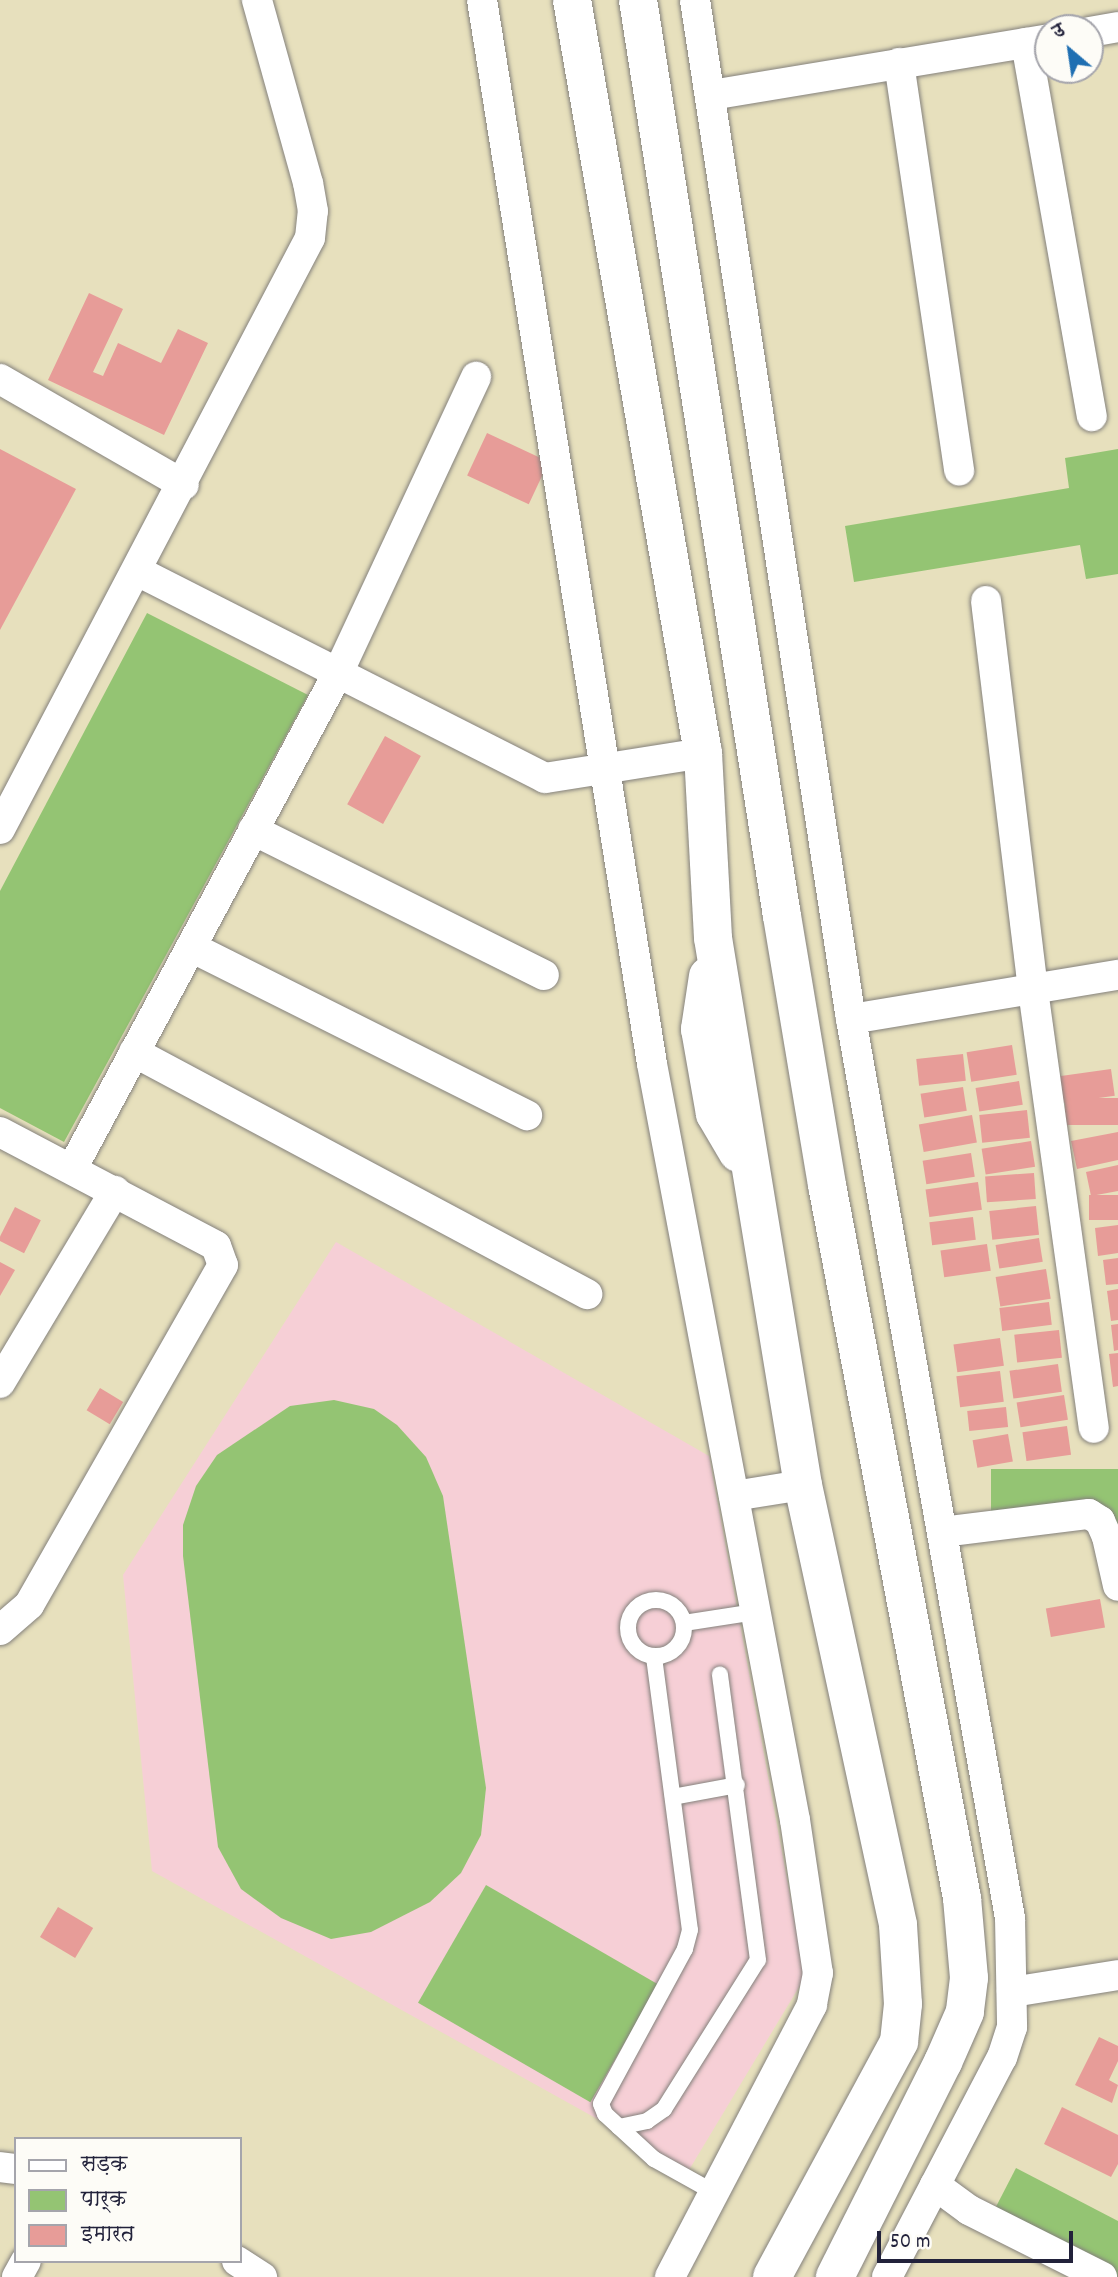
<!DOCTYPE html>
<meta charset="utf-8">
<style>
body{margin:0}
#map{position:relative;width:1118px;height:2277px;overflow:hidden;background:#e7e0bd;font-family:Dekko,"Playpen Sans Deva",sans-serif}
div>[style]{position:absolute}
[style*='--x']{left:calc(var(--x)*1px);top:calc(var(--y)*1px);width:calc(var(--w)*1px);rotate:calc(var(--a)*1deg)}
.built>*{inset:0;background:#f6cfd6}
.green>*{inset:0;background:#94c473;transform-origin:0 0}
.building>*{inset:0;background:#e79c98;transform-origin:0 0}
.roads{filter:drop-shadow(0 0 2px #84817c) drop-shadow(0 0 2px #84817c)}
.lane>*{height:16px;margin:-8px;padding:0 8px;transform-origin:8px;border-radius:8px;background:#fff}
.lane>.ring{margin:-8px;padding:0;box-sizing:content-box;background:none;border:16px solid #fff;border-radius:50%}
.street>*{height:30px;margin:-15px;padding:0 15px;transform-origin:15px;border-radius:15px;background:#fff}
.secondary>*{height:38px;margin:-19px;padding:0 19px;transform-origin:19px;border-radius:19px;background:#fff}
span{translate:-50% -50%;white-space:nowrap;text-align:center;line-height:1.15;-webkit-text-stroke:5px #fdfcf7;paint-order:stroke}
.legend{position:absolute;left:14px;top:2137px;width:228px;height:126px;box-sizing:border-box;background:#fdfcf7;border:2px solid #a5a5ac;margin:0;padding:9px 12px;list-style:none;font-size:21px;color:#22223b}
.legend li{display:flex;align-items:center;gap:14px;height:35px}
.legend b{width:35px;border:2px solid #a5a5ac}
.north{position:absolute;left:1034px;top:14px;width:70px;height:70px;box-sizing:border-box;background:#fdfcf7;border:2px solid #a5a5ac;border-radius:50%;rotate:331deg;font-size:19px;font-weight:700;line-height:28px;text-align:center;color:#22223b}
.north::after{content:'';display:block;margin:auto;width:24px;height:32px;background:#1f6fb2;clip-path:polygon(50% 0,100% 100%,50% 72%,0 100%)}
.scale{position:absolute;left:877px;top:2231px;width:196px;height:32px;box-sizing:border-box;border:4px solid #22223b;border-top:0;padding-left:9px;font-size:21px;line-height:24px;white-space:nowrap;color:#22223b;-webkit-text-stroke:5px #fdfcf7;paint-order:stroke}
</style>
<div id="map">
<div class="built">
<i style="clip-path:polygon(336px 1242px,709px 1456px,805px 1977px,689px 2170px,152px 1871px,123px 1575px)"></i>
</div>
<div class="green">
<i style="clip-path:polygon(1118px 449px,1118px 574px,1086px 579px,1080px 545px,854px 582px,845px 526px,1069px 488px,1065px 458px)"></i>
<i style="clip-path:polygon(147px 613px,308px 695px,64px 1142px,0 1108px,0 891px)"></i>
<i style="clip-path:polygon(334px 1400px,374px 1409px,397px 1425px,426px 1457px,443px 1496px,486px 1788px,481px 1835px,461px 1873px,430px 1902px,371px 1932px,331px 1939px,281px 1918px,241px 1889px,218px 1847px,183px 1556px,183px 1525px,196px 1486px,217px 1455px,290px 1406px)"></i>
<i style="left:1118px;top:1469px;width:58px;height:127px;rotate:90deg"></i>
<i style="left:486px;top:1885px;width:199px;height:136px;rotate:30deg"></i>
<i style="clip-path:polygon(1016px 2168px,1118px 2221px,1118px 2277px,1080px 2277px,985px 2228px)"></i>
</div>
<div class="building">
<i style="clip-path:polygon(89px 293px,123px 309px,93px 372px,103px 376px,118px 343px,161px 363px,178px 329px,208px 343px,164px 435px,48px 380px)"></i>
<i style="left:487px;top:433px;width:68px;height:47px;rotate:25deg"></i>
<i style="clip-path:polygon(0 449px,76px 489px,0 630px)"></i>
<i style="left:385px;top:736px;width:41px;height:78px;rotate:29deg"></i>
<i style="left:1012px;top:1045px;width:30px;height:46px;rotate:81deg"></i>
<i style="left:963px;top:1054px;width:27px;height:47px;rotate:84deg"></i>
<i style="left:1111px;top:1069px;width:27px;height:56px;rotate:82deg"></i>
<i style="left:1019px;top:1081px;width:24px;height:44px;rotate:81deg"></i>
<i style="left:963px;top:1087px;width:24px;height:43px;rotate:81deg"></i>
<i style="left:1118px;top:1098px;width:27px;height:53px;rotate:90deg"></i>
<i style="left:1027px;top:1110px;width:28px;height:48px;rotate:84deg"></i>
<i style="left:972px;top:1115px;width:28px;height:54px;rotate:80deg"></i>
<i style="clip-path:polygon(1118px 1132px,1118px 1160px,1077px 1169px,1071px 1141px)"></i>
<i style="left:1031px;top:1141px;width:26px;height:50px;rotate:81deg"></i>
<i style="left:971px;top:1153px;width:24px;height:49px;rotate:81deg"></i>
<i style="clip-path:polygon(1118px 1165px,1118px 1191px,1091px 1196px,1086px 1172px)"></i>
<i style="left:1034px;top:1173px;width:26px;height:49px;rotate:86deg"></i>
<i style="left:978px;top:1182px;width:28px;height:53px;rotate:82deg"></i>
<i style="left:1118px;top:1195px;width:25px;height:29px;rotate:90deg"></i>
<i style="left:1036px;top:1206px;width:29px;height:47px;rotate:84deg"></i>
<i style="left:15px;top:1207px;width:29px;height:37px;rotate:27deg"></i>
<i style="left:973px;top:1217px;width:23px;height:44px;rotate:83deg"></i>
<i style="clip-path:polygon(1118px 1225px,1118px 1253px,1098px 1256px,1095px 1228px)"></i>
<i style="left:1039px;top:1238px;width:24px;height:44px;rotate:81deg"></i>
<i style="left:987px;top:1244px;width:27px;height:47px;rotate:82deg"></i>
<i style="clip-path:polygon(1118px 1258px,1118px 1284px,1106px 1285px,1103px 1260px)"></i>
<i style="clip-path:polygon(0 1262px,15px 1270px,0 1296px)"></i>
<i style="left:1046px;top:1269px;width:30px;height:51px;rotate:81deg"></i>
<i style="clip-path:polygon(1118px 1289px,1118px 1320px,1111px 1321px,1107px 1291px)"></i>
<i style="left:1049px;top:1302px;width:23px;height:50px;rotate:83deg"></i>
<i style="clip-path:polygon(1118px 1324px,1118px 1350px,1114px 1351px,1111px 1325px)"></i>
<i style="left:1059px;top:1330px;width:28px;height:45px;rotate:84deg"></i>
<i style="left:1000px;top:1338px;width:28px;height:47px;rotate:82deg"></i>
<i style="clip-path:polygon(1118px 1353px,1118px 1386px,1113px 1387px,1109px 1354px)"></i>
<i style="left:1058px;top:1364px;width:28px;height:49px;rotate:82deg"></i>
<i style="left:1000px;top:1371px;width:31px;height:44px;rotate:83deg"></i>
<i style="left:100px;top:1388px;width:27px;height:26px;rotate:31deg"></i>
<i style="left:1064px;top:1395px;width:25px;height:48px;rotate:81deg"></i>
<i style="left:1006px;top:1407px;width:20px;height:39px;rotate:84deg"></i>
<i style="left:1067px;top:1426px;width:29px;height:45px;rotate:82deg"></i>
<i style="left:1008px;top:1434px;width:28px;height:36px;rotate:80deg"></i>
<i style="left:1100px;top:1599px;width:29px;height:55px;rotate:80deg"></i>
<i style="left:58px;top:1907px;width:41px;height:35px;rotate:31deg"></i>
<i style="clip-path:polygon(1099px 2037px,1118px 2046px,1118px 2061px,1109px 2080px,1118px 2085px,1112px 2103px,1075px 2085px)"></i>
<i style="clip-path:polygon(1062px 2107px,1118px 2135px,1118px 2164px,1111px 2177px,1044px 2144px)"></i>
</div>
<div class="roads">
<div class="lane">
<i class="ring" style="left:628px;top:1600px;width:40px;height:40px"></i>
<i style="--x:684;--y:1623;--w:72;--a:-8.8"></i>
<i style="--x:654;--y:1657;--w:275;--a:82.5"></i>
<i style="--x:690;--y:1930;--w:20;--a:105"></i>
<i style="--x:685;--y:1949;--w:176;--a:118.5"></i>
<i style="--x:601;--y:2104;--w:11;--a:68"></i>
<i style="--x:605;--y:2114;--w:67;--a:42.6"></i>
<i style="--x:654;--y:2159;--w:72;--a:29.1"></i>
<i style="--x:673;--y:1797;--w:65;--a:-10.6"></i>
<i style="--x:619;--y:2127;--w:29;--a:-12"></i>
<i style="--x:647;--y:2121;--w:21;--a:-35"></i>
<i style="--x:664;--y:2109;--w:176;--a:-57.8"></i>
<i style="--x:758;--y:1960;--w:288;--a:-97.6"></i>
</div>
<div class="street">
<i style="--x:482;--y:0;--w:1077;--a:80.92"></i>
<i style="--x:652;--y:1064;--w:769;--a:79.29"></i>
<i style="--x:795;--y:1820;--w:155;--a:81.5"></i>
<i style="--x:818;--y:1973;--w:33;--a:101"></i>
<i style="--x:812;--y:2005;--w:307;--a:117.6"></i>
<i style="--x:695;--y:0;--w:1031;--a:81.3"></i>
<i style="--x:851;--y:1019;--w:913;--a:79.97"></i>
<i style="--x:1010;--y:1918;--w:109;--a:88.9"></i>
<i style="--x:1012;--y:2027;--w:32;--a:108"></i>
<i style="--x:1002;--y:2057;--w:248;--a:117.6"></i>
<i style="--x:1090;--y:32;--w:28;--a:-10"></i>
<i style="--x:1026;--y:43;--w:379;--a:80"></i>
<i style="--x:899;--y:63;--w:412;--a:81.6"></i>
<i style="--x:711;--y:95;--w:342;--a:-9.4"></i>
<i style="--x:0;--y:379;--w:212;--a:29.9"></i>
<i style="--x:139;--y:572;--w:455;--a:26.9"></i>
<i style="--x:545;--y:778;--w:160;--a:-9"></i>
<i style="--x:986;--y:601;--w:392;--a:83.1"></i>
<i style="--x:1033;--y:990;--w:442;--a:82.1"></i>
<i style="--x:0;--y:829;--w:667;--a:-62.32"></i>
<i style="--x:310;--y:238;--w:27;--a:-84"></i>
<i style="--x:313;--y:211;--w:28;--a:-100"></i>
<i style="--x:308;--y:183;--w:190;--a:-105.6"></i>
<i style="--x:253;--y:830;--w:325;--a:26.5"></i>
<i style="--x:191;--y:947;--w:376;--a:26.6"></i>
<i style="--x:851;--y:1019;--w:271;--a:-9.4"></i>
<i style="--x:134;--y:1052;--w:514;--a:28.11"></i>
<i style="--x:0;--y:1132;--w:244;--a:27.8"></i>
<i style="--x:216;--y:1246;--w:20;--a:70"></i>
<i style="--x:223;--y:1265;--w:391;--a:119.7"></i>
<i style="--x:29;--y:1605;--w:38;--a:139"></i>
<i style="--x:73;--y:1167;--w:561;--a:-61.79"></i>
<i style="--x:338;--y:673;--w:327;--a:-65"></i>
<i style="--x:0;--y:1383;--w:224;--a:-59.1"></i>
<i style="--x:734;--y:1496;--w:70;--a:-9.1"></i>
<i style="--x:942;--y:1532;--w:148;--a:-7"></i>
<i style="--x:1089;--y:1514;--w:13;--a:32"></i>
<i style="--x:1100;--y:1521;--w:17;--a:66"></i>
<i style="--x:1107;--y:1537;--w:50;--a:77.3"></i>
<i style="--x:1012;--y:1992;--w:107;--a:-9.1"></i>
<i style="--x:0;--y:2167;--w:16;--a:7"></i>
<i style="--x:935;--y:2185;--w:42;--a:36.3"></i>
<i style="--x:969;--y:2210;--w:149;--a:26.7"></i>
<i style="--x:237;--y:2261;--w:30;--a:33"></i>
<i style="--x:17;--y:2277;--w:18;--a:-61"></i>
</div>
<div class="secondary">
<i style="--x:572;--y:0;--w:764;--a:80.13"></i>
<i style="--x:703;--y:753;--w:185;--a:86.9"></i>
<i style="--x:713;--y:938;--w:554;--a:80.66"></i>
<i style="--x:803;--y:1485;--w:450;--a:77.8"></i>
<i style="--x:898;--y:1925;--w:79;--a:86.4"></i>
<i style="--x:903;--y:2004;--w:38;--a:96"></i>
<i style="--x:899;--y:2042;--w:267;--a:118.4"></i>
<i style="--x:638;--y:0;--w:927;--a:81.07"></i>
<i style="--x:782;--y:916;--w:273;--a:80.5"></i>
<i style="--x:827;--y:1185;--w:726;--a:79.28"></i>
<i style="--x:962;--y:1898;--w:80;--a:85"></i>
<i style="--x:969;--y:1978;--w:34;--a:97"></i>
<i style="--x:965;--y:2012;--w:55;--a:113.7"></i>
<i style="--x:943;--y:2062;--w:241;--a:116.7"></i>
<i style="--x:708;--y:976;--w:54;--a:98.6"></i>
<i style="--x:700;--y:1029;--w:86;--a:80"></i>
<i style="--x:715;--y:1114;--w:45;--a:59.5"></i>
</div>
</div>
<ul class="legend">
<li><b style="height:9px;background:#fff"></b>सड़क</li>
<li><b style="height:19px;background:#94c473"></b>पार्क</li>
<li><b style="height:19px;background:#e79c98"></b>इमारत</li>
</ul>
<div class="north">उ</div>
<div class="scale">50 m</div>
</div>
